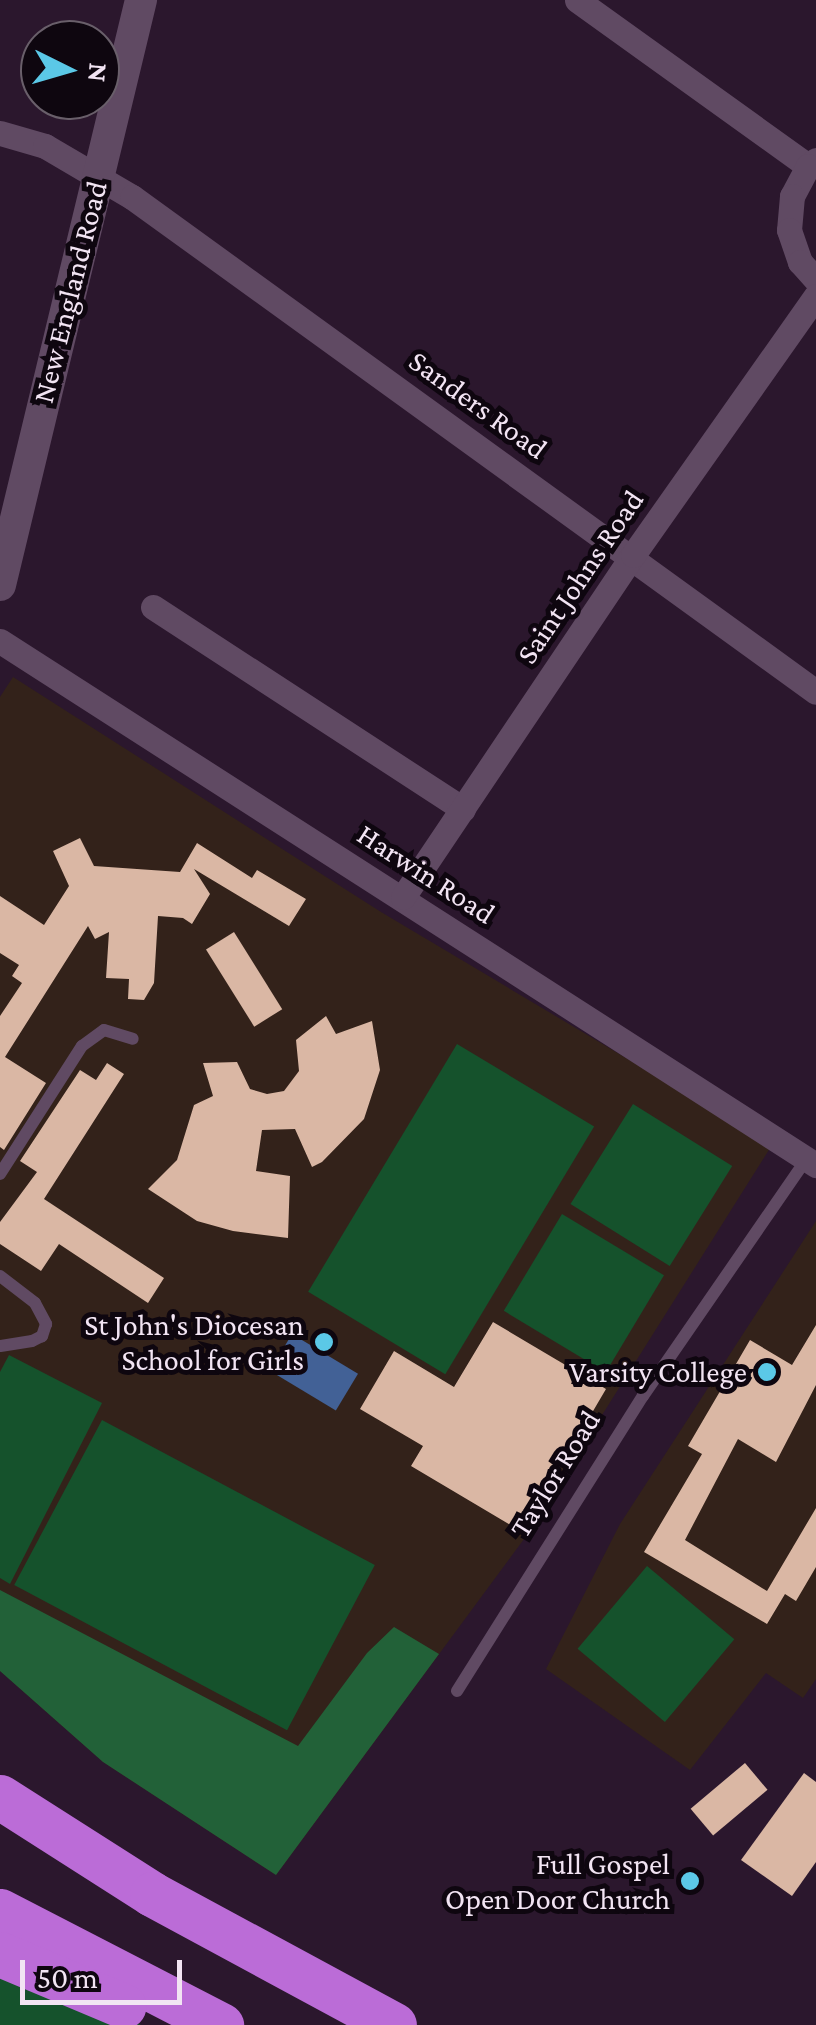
<!DOCTYPE html>
<style>
body{margin:0}
#map{position:relative;width:816px;height:2025px;overflow:hidden;background:#2b172d;font-family:"Crimson Pro",serif}
div>[style]{position:absolute}
[style*='--x']{left:calc(var(--x)*1px);top:calc(var(--y)*1px);width:calc(var(--w)*1px);rotate:calc(var(--a)*1deg)}
.education>*{inset:0;background:#33221a}
.green>*{inset:0;background:#15522c;transform-origin:0 0}
.forest>*{inset:0;background:#226138}
.water>*{inset:0;background:#426196;transform-origin:0 0}
.building>*{inset:0;background:#dab7a4;transform-origin:0 0}
.service>*{height:12px;margin:-6px;padding:0 6px;transform-origin:6px;border-radius:6px;background:#604a63}
.minor>*{height:25px;margin:-12.5px;padding:0 12.5px;transform-origin:12.5px;border-radius:12.5px;background:#604a63}
.tertiary>*{height:32px;margin:-16px;padding:0 16px;transform-origin:16px;border-radius:16px;background:#604a63}
.motorway>*{height:45px;margin:-22.5px;padding:0 22.5px;transform-origin:22.5px;border-radius:22.5px;background:#bb6cd7}
.dots>*{width:28px;height:28px;translate:-50% -50%;box-sizing:border-box;border:5px solid #0e060f;border-radius:50%}
span{translate:-50% -50%;white-space:nowrap;text-align:center;line-height:1.15;-webkit-text-stroke:10px #0e060f;paint-order:stroke}
.street-label{font-size:30px;color:#f2e4f3}
.poi-label{font-size:30px;color:#f2e4f3}
.right{translate:-100% -50%;text-align:right}
.north{position:absolute;left:20px;top:20px;width:100px;height:100px;box-sizing:border-box;background:#0e060f;border:2px solid #695f6a;border-radius:50%;rotate:95deg;font-size:28px;font-weight:700;line-height:40px;text-align:center;color:#f2e4f3}
.north::after{content:'';display:block;margin:auto;width:35px;height:45px;background:#5bc8e7;clip-path:polygon(50% 0,100% 100%,50% 72%,0 100%)}
.scale{position:absolute;left:20px;top:1960px;width:162px;height:45px;box-sizing:border-box;border:5px solid #f2e4f3;border-top:0;padding-left:12px;font-size:30px;line-height:35px;white-space:nowrap;color:#f2e4f3;-webkit-text-stroke:8px #0e060f;paint-order:stroke}
</style>
<div id="map">
<div class="education">
<i style="clip-path:polygon(13px 677px,381px 912px,772px 1145px,524px 1539px,276px 1875px,103px 1762px,0 1671px,0 697px)"></i>
<i style="clip-path:polygon(816px 1221px,816px 1679px,803px 1698px,766px 1673px,690px 1770px,546px 1669px,620px 1524px)"></i>
</div>
<div class="green">
<i style="left:457px;top:1044px;width:160px;height:289px;rotate:31deg"></i>
<i style="left:633px;top:1104px;width:117px;height:118px;rotate:32deg"></i>
<i style="left:562px;top:1214px;width:119px;height:113px;rotate:31deg"></i>
<i style="clip-path:polygon(9px 1355px,102px 1403px,10px 1584px,0 1578px,0 1372px)"></i>
<i style="left:102px;top:1420px;width:309px;height:187px;rotate:28deg"></i>
<i style="left:647px;top:1566px;width:114px;height:108px;rotate:40deg"></i>
<i style="clip-path:polygon(0 1967px,141px 2025px,0 2025px)"></i>
</div>
<div class="forest">
<i style="clip-path:polygon(0 1590px,298px 1746px,367px 1653px,394px 1627px,439px 1654px,276px 1875px,103px 1762px,0 1671px)"></i>
</div>
<div class="water">
<i style="left:292px;top:1334px;width:77px;height:43px;rotate:31deg"></i>
</div>
<div class="building">
<i style="clip-path:polygon(80px 838px,94px 866px,180px 872px,197px 843px,252px 878px,257px 870px,306px 899px,289px 926px,194px 869px,210px 894px,192px 924px,183px 918px,158px 916px,154px 983px,144px 1000px,128px 999px,129px 979px,106px 978px,109px 932px,95px 939px,88px 926px,5px 1057px,46px 1083px,4px 1150px,0 1147px,0 1016px,22px 983px,12px 976px,19px 965px,0 953px,0 896px,44px 925px,69px 886px,53px 851px)"></i>
<i style="left:234px;top:932px;width:91px;height:33px;rotate:58deg"></i>
<i style="clip-path:polygon(326px 1016px,336px 1034px,372px 1021px,380px 1070px,364px 1119px,322px 1162px,312px 1167px,295px 1129px,262px 1130px,256px 1171px,290px 1176px,288px 1238px,233px 1231px,197px 1221px,148px 1189px,177px 1160px,194px 1105px,213px 1096px,203px 1063px,237px 1062px,250px 1089px,267px 1094px,284px 1091px,299px 1071px,296px 1040px)"></i>
<i style="clip-path:polygon(107px 1063px,124px 1074px,44px 1199px,164px 1278px,148px 1303px,59px 1244px,41px 1271px,0 1244px,0 1222px,37px 1172px,20px 1161px,80px 1070px,96px 1080px)"></i>
<i style="clip-path:polygon(493px 1322px,606px 1389px,522px 1532px,411px 1466px,423px 1446px,360px 1409px,394px 1351px,454px 1387px)"></i>
<i style="clip-path:polygon(816px 1325px,816px 1385px,776px 1462px,738px 1439px,685px 1540px,767px 1591px,816px 1508px,816px 1567px,796px 1601px,785px 1594px,767px 1624px,644px 1552px,702px 1454px,688px 1446px,750px 1340px,792px 1365px)"></i>
<i style="left:745px;top:1763px;width:35px;height:71px;rotate:50deg"></i>
<i style="clip-path:polygon(804px 1773px,816px 1782px,816px 1862px,792px 1896px,741px 1860px)"></i>
</div>
<div class="service">
<i style="--x:0;--y:1174;--w:152;--a:-57.4"></i>
<i style="--x:82;--y:1046;--w:27;--a:-36"></i>
<i style="--x:104;--y:1030;--w:30;--a:17"></i>
<i style="--x:0;--y:1276;--w:44;--a:37.6"></i>
<i style="--x:35;--y:1303;--w:24;--a:62"></i>
<i style="--x:46;--y:1324;--w:13;--a:108"></i>
<i style="--x:42;--y:1336;--w:11;--a:153"></i>
<i style="--x:32;--y:1341;--w:32;--a:171"></i>
<i style="--x:457;--y:1691;--w:349;--a:-57.8"></i>
<i style="--x:643;--y:1396;--w:289;--a:-55.4"></i>
</div>
<div class="minor">
<i style="--x:577;--y:0;--w:284;--a:35.7"></i>
<i style="--x:0;--y:133;--w:47;--a:16.1"></i>
<i style="--x:45;--y:146;--w:101;--a:30.4"></i>
<i style="--x:132;--y:197;--w:844;--a:35.89"></i>
<i style="--x:816;--y:160;--w:10;--a:143"></i>
<i style="--x:808;--y:166;--w:34;--a:118"></i>
<i style="--x:792;--y:196;--w:34;--a:95"></i>
<i style="--x:789;--y:230;--w:34;--a:71"></i>
<i style="--x:800;--y:262;--w:24;--a:48"></i>
<i style="--x:153;--y:607;--w:370;--a:33.1"></i>
<i style="--x:0;--y:641;--w:970;--a:32.71"></i>
<i style="--x:403;--y:897;--w:412;--a:-56.1"></i>
<i style="--x:633;--y:555;--w:317;--a:-54.8"></i>
</div>
<div class="tertiary">
<i style="--x:0;--y:585;--w:602;--a:-76.45"></i>
</div>
<div class="motorway">
<i style="--x:0;--y:1797;--w:180;--a:32.5"></i>
<i style="--x:152;--y:1894;--w:275;--a:28.4"></i>
<i style="--x:0;--y:1911;--w:249;--a:27.3"></i>
<i style="--x:0;--y:1954;--w:134;--a:22.8"></i>
</div>
<div class="dots">
<i style="left:324px;top:1342px;background:#5bc8e7"></i>
<i style="left:767px;top:1372px;background:#5bc8e7"></i>
<i style="left:690px;top:1881px;background:#5bc8e7"></i>
</div>
<div class="street-label">
<span style="left:70px;top:292px;rotate:-76deg">New England Road</span>
<span style="left:478px;top:405px;rotate:36deg">Sanders Road</span>
<span style="left:580px;top:577px;rotate:-56deg">Saint Johns Road</span>
<span style="left:426px;top:874px;rotate:33deg">Harwin Road</span>
<span style="left:555px;top:1474px;rotate:-58deg">Taylor Road</span>
</div>
<div class="poi-label">
<span class="right" style="left:304px;top:1342px">St John's Diocesan<br>School for Girls</span>
<span class="right" style="left:747px;top:1372px">Varsity College</span>
<span class="right" style="left:670px;top:1881px">Full Gospel<br>Open Door Church</span>
</div>
<div class="north">N</div>
<div class="scale">50 m</div>
</div>
